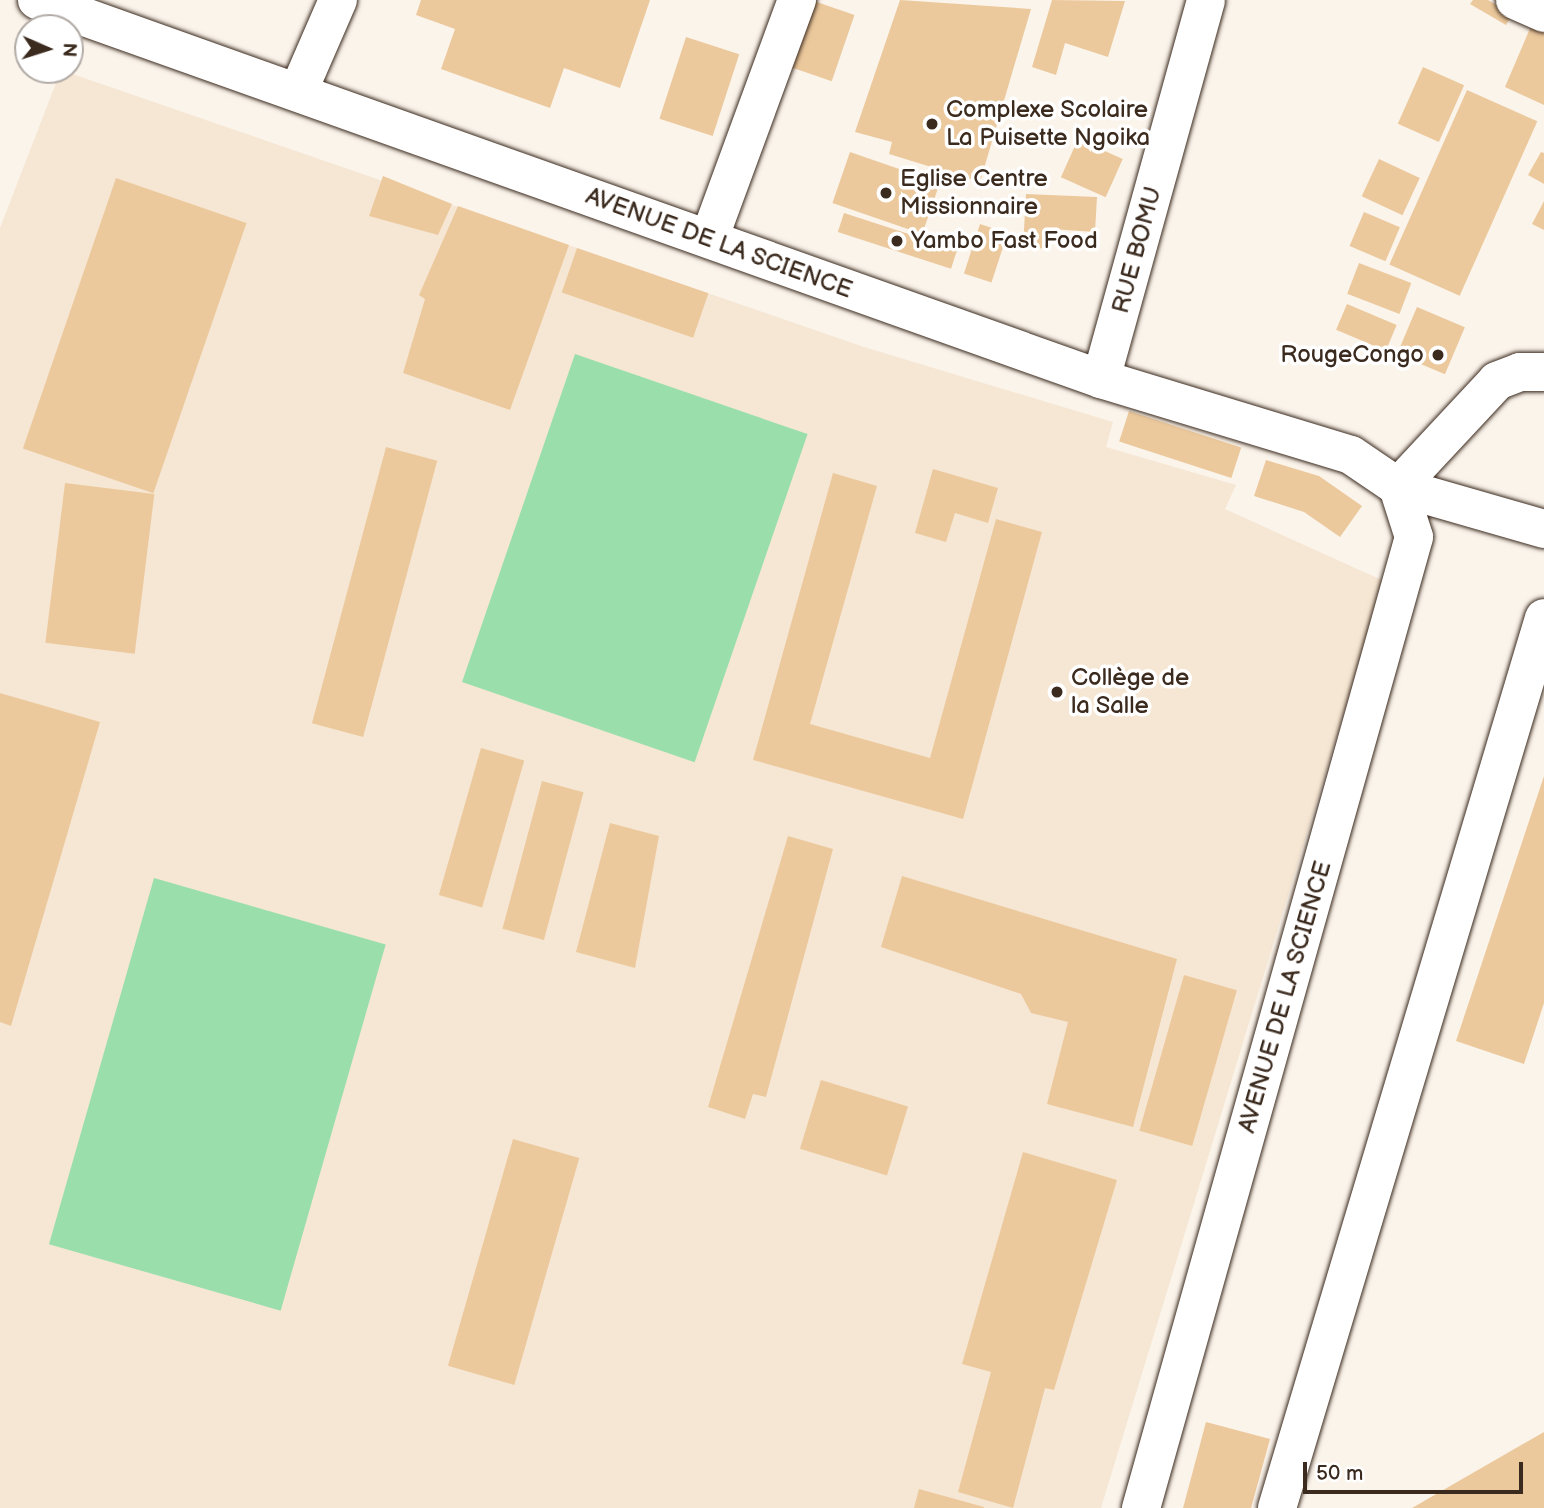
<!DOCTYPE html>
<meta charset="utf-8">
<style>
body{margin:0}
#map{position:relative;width:1544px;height:1508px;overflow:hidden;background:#fbf4eb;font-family:"Balsamiq Sans",sans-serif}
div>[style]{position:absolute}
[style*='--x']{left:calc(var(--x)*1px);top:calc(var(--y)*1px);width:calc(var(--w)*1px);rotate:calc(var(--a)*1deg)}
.built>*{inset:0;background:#f6e7d4}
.green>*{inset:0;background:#9adfab;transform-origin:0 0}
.building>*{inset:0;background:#ecc99d;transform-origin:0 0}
.roads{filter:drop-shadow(0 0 2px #3b2a1e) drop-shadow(0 0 2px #3b2a1e)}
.minor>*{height:38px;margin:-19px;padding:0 19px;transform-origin:19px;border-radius:19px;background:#fff}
.dots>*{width:19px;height:19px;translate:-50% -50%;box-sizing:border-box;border:4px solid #fff;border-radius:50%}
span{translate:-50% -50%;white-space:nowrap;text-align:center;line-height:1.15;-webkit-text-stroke:7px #fff;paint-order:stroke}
.poi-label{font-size:24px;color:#3b2a1e}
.left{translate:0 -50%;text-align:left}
.right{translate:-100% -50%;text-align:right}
.street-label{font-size:24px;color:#3b2a1e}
.north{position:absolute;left:14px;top:14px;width:70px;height:70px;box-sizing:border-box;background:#fff;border:2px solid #b1aaa5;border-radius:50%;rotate:93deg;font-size:19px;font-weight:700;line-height:28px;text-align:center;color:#3b2a1e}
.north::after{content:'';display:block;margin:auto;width:24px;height:32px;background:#3b2a1e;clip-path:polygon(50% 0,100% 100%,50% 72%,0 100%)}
.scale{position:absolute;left:1303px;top:1462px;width:220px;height:32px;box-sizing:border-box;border:4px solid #3b2a1e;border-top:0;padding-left:9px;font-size:21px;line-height:24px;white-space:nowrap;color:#3b2a1e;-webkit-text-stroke:5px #fff;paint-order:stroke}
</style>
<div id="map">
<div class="built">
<i style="clip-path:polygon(61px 70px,864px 347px,1113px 422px,1106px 447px,1236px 485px,1225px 509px,1384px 581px,1101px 1508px,0 1508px,0 228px)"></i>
</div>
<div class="green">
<i style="left:575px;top:354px;width:246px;height:347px;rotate:19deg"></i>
<i style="left:154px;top:878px;width:241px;height:381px;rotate:16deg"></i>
</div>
<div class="building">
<i style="clip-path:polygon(421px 0,650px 0,620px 88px,564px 68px,550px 108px,441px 69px,455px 29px,416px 15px)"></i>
<i style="left:811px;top:0;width:46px;height:70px;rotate:19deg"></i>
<i style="clip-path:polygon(900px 0,1031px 9px,980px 182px,889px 154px,892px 142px,855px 132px)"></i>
<i style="clip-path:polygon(1052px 0,1125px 1px,1108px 57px,1065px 43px,1056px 75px,1032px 67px)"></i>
<i style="clip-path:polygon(1473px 0,1488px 0,1512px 14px,1506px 25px,1470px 4px)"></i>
<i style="clip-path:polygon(1531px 26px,1544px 32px,1544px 105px,1505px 87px)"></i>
<i style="left:686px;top:37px;width:56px;height:86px;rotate:18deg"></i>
<i style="left:1423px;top:67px;width:45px;height:62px;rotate:24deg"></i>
<i style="left:1467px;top:90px;width:77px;height:191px;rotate:24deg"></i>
<i style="left:1078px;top:139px;width:49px;height:42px;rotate:24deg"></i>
<i style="left:850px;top:152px;width:95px;height:54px;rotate:19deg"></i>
<i style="clip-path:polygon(1541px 152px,1544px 153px,1544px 184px,1528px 175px)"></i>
<i style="left:1379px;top:159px;width:45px;height:41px;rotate:25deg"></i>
<i style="clip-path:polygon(383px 176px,452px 204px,438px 235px,369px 216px)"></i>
<i style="left:116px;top:178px;width:138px;height:286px;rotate:19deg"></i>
<i style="clip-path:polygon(1026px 194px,1097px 197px,1095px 232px,1051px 229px,1050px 249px,1023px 247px)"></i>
<i style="clip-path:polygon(1544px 201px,1544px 230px,1532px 224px)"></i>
<i style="clip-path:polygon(458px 206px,569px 245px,510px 410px,403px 373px,425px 299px,419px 295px)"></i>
<i style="left:1364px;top:212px;width:39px;height:37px;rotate:23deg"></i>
<i style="left:844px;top:213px;width:119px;height:20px;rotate:18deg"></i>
<i style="left:980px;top:224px;width:29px;height:52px;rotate:18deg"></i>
<i style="left:577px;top:248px;width:139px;height:47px;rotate:19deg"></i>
<i style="left:1359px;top:263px;width:56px;height:33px;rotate:21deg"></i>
<i style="left:1347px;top:304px;width:54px;height:28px;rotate:23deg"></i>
<i style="left:1417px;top:307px;width:52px;height:51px;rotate:23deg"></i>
<i style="left:1129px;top:411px;width:118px;height:32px;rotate:18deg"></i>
<i style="left:386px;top:447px;width:53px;height:286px;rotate:15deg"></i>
<i style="clip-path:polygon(1266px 460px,1319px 476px,1362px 506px,1340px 537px,1304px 512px,1254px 496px)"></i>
<i style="clip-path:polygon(933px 469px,998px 488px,988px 523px,955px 513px,946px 542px,915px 533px)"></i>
<i style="clip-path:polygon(833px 473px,877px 486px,810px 724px,930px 758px,996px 519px,1042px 532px,963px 819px,753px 760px)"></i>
<i style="left:65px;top:483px;width:90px;height:161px;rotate:7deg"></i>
<i style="clip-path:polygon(0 693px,100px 722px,11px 1026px,0 1022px)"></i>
<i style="left:481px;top:748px;width:45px;height:153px;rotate:16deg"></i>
<i style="clip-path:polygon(1544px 776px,1544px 1003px,1524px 1064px,1456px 1041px)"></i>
<i style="left:542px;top:781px;width:43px;height:153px;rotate:15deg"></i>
<i style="clip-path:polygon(610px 823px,659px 836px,635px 968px,576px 952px)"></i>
<i style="clip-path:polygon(788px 836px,833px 849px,766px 1097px,753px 1094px,745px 1119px,708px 1107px)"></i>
<i style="clip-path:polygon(902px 876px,1177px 959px,1133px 1127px,1047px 1104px,1068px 1022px,1031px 1013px,1021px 994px,881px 947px)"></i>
<i style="left:1184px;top:975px;width:55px;height:162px;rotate:16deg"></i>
<i style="left:821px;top:1080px;width:91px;height:72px;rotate:17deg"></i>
<i style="left:513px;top:1139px;width:69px;height:236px;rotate:16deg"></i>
<i style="clip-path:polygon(1023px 1152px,1117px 1180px,1054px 1390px,1045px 1388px,1013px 1508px,958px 1492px,991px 1372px,962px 1364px)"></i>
<i style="clip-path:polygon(1206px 1422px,1270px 1439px,1251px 1508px,1183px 1508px)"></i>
<i style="clip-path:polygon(1544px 1432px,1544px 1508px,1412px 1508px)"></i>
<i style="clip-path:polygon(919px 1489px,984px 1507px,984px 1508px,914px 1508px)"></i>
</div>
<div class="roads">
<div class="minor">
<i style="--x:37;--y:0;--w:1129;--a:19.61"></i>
<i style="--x:1101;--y:379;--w:261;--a:16.9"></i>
<i style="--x:1351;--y:455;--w:57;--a:34.2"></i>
<i style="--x:1398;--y:487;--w:52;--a:72.3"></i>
<i style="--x:1414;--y:537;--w:1009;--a:105.7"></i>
<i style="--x:1515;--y:0;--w:32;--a:24"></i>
<i style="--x:298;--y:92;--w:100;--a:-66.5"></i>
<i style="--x:709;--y:239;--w:255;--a:-69.8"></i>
<i style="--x:1544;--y:372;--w:24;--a:180"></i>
<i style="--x:1520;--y:372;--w:25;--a:159"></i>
<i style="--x:1497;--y:381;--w:145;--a:133"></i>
<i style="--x:1398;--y:487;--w:152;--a:16"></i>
<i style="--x:1101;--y:379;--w:393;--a:-74.5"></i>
<i style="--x:1277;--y:1508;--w:929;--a:-73.3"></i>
</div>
</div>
<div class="dots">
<i style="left:932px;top:124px;background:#3b2a1e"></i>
<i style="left:886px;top:193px;background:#3b2a1e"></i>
<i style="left:897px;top:241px;background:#3b2a1e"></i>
<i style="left:1438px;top:355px;background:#3b2a1e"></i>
<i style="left:1057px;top:692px;background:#3b2a1e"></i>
</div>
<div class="poi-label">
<span class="left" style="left:946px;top:124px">Complexe Scolaire<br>La Puisette Ngoika</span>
<span class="left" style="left:900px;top:193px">Eglise Centre<br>Missionnaire</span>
<span class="left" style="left:911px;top:241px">Yambo Fast Food</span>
<span class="right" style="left:1424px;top:355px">RougeCongo</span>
<span class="left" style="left:1071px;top:692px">Collège de<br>la Salle</span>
</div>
<div class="street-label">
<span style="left:719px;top:243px;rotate:20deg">AVENUE DE LA SCIENCE</span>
<span style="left:1137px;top:250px;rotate:-75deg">RUE BOMU</span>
<span style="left:1285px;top:997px;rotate:-74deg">AVENUE DE LA SCIENCE</span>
</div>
<div class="north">N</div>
<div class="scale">50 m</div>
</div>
